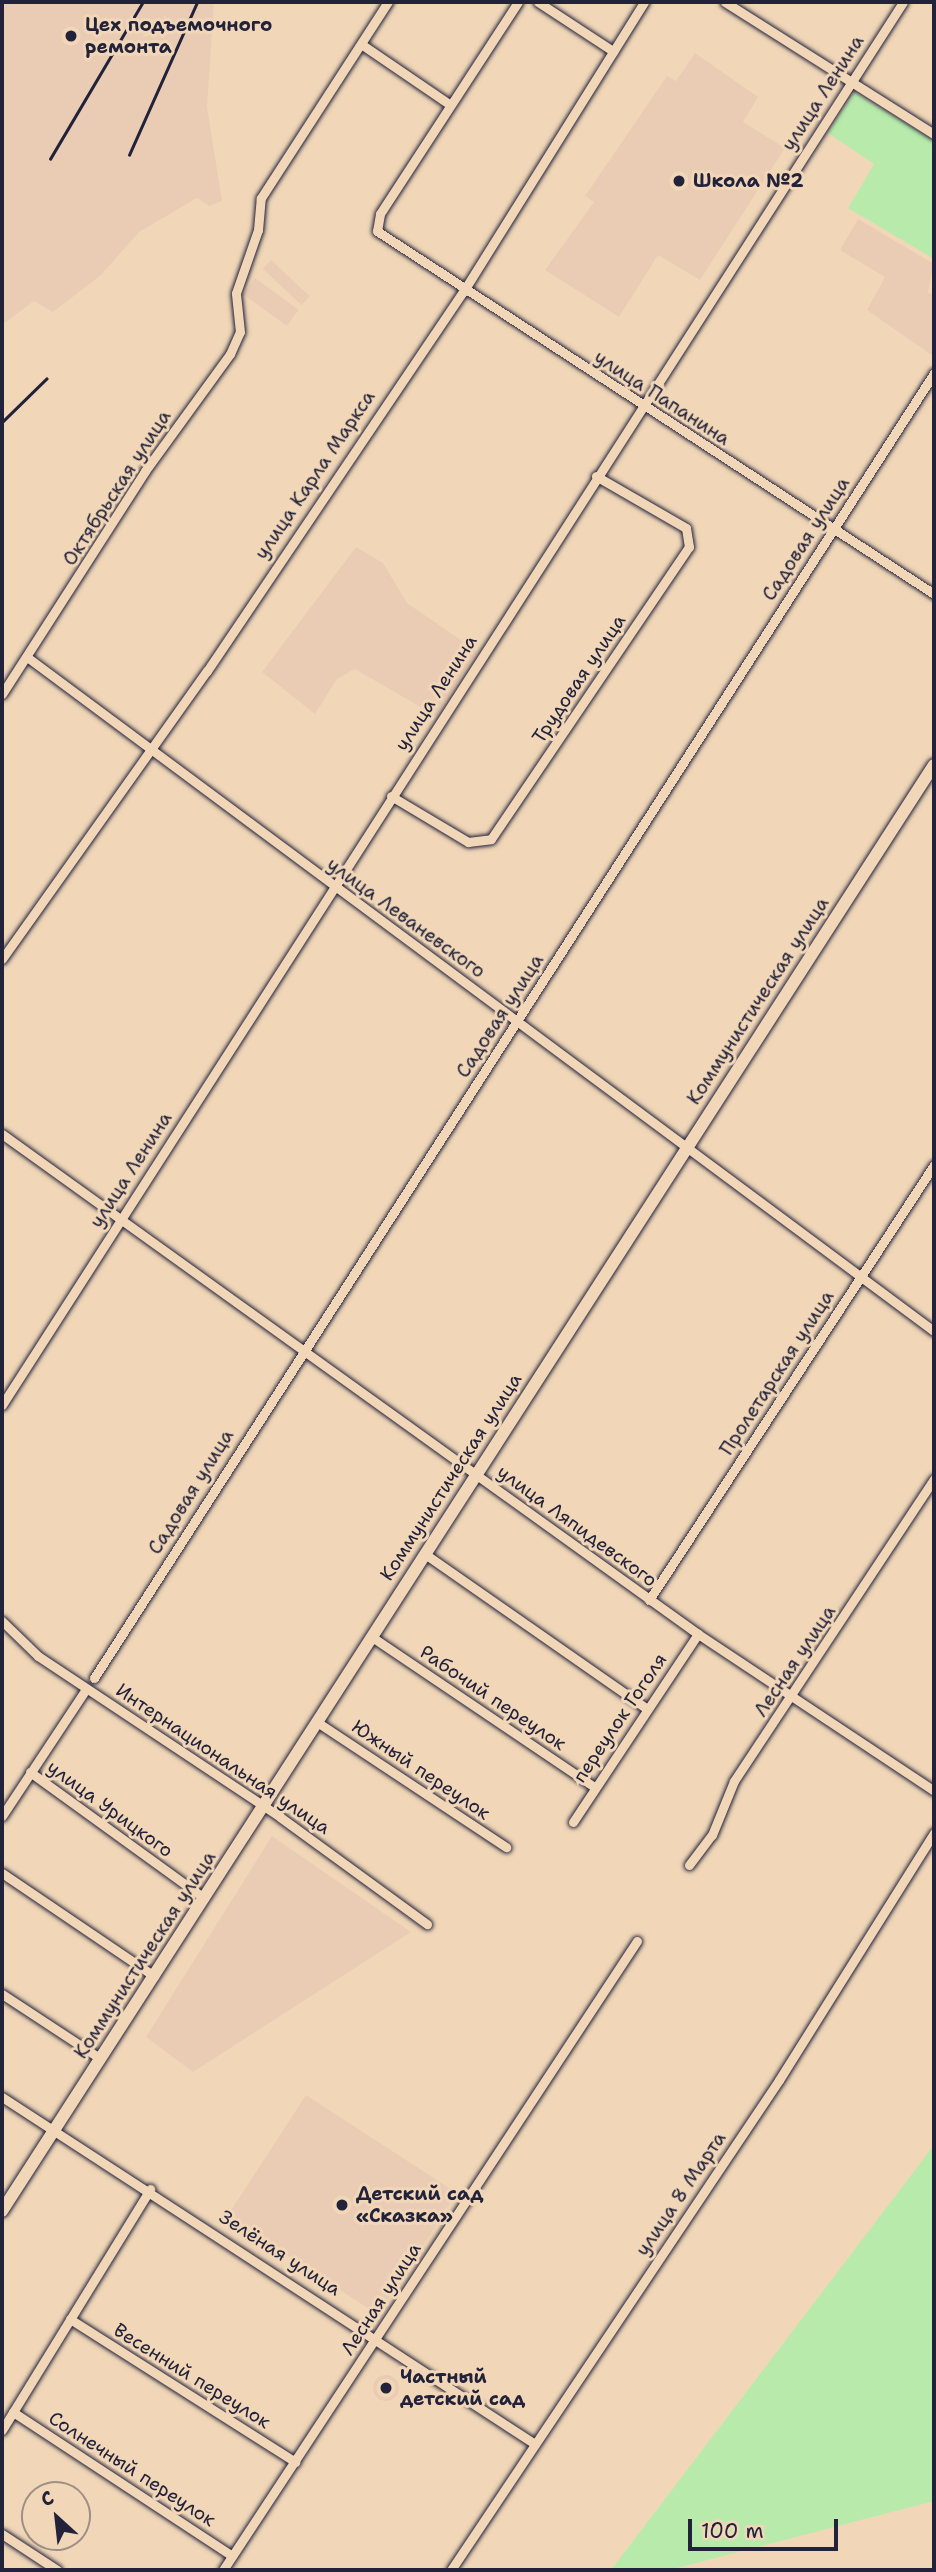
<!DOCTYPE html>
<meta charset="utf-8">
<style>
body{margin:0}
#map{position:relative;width:936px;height:2572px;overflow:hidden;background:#f1d7b8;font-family:"Shantell Sans",sans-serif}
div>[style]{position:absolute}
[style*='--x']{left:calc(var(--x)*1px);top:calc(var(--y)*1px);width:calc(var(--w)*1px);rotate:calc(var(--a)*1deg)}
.built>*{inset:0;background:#eaccb4;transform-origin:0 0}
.round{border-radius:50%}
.green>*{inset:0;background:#b8ebab}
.roads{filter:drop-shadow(0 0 2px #22223b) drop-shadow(0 0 2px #22223b)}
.street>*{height:9px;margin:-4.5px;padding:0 4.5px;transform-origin:4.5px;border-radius:4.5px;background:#f1d7b8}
.secondary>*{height:12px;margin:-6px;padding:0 6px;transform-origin:6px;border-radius:6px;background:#f1d7b8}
.rail>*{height:2.5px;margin:-1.25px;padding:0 1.25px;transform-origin:1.25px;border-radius:1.25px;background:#22223b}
.dots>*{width:19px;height:19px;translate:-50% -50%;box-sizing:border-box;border:4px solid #f1d7b8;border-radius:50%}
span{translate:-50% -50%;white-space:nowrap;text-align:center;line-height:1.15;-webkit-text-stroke:6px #f1d7b8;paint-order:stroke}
.poi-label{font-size:19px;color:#22223b;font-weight:700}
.left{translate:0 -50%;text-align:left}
.street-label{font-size:19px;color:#22223b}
.frame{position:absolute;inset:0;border:4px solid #22223b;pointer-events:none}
.north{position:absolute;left:21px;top:2481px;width:70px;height:70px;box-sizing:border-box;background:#f1d7b8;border:2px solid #9e8f86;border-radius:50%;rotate:333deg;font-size:19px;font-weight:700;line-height:28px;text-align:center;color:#22223b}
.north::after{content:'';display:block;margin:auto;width:24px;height:32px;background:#22223b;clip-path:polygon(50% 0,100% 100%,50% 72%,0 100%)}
.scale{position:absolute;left:688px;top:2519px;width:150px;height:32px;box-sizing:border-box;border:4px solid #22223b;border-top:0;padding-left:9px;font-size:21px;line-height:24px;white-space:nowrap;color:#22223b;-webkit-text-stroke:5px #f1d7b8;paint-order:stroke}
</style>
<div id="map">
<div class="built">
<i style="clip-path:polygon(2px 2px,214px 2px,207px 107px,222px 201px,209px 206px,197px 198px,139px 232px,101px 275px,53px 312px,34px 301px,2px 325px)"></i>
<i style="clip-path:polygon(695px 53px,758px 97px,743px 122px,785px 148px,700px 280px,658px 255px,619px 317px,545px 270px,594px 202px,585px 196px,667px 76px,676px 81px)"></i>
<i style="clip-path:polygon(858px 219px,934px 264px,928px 292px,934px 296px,933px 356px,867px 310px,885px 277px,840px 250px)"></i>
<i style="left:271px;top:260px;width:53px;height:12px;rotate:43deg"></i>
<i style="left:255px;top:278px;width:54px;height:20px;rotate:36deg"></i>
<i style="clip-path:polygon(356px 547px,383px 563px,407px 603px,477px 651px,436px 716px,355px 669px,337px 679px,315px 714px,262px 672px)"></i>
<i style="clip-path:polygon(272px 1836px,411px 1932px,193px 2072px,146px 2037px)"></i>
<i style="left:306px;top:2095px;width:180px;height:145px;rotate:33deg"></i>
<i class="round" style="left:373px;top:2375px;width:26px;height:26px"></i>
</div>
<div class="green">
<i style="clip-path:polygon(854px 92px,934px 141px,934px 259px,848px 208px,874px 164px,828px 133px)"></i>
<i style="clip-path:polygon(934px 2145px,934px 2501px,669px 2570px,611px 2570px)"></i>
</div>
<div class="roads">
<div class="street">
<i style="--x:518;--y:2;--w:253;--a:123.1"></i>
<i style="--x:380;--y:214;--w:17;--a:100"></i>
<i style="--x:377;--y:231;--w:665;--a:33.09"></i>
<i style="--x:538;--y:2;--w:90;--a:33.2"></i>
<i style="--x:725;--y:2;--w:247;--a:32.3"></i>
<i style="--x:361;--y:44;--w:107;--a:34.3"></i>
<i style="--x:27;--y:657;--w:1130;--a:36.62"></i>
<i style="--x:2;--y:694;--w:265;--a:-57.3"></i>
<i style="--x:145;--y:471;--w:145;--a:-54"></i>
<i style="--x:230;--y:354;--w:24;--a:-66"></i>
<i style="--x:240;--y:332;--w:39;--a:-96"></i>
<i style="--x:236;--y:293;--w:67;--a:-70.8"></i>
<i style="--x:258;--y:230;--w:32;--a:-85"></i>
<i style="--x:261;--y:198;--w:234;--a:-57.1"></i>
<i style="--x:391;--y:796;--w:90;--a:30.9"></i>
<i style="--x:468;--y:842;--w:23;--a:-7"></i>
<i style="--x:491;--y:839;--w:353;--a:-55.9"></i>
<i style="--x:689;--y:547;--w:19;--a:-99"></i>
<i style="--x:686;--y:528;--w:104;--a:-150"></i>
<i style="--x:2;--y:959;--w:354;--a:-54.6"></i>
<i style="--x:207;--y:671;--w:457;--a:-56"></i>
<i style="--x:463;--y:292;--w:342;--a:-58"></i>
<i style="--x:2;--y:1134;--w:857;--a:35.69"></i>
<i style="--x:698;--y:1634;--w:283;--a:33.6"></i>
<i style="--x:2;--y:1405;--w:1667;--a:-57.29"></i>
<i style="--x:425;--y:1554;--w:271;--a:34.9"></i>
<i style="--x:649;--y:1600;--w:520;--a:-56.77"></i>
<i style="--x:2;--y:1621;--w:50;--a:44.2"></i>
<i style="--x:38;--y:1656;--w:291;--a:33.6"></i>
<i style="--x:280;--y:1817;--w:182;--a:36.1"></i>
<i style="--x:372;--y:1637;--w:268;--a:34"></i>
<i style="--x:94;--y:1678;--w:1552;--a:-57.23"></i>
<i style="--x:317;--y:1722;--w:227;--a:33.5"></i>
<i style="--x:30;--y:1772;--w:215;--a:35.9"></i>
<i style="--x:2;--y:1816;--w:152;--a:-56.5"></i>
<i style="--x:573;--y:1822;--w:226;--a:-56.4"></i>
<i style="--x:689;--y:1865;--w:38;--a:-53"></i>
<i style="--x:712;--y:1835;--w:58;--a:-67.8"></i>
<i style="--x:734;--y:1781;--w:362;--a:-56.5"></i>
<i style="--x:2;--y:1873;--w:184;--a:34.1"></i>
<i style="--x:2;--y:1994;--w:118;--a:33.3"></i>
<i style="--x:2;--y:2097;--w:636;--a:33.07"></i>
<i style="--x:70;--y:2319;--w:267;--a:32.4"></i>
<i style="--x:13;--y:2412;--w:262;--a:33.3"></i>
<i style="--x:2;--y:2430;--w:283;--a:-58.4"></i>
<i style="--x:2;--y:2534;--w:66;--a:33.2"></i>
<i style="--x:223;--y:2570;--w:753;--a:-56.65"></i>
<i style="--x:451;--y:2570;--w:590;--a:-56.2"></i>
<i style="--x:779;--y:2080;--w:292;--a:-57.9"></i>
</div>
<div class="secondary">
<i style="--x:2;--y:2211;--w:1720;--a:-57.2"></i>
</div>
</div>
<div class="rail">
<i style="--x:129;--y:155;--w:167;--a:-66"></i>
<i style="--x:50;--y:159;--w:182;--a:-59.4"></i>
<i style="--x:2;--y:422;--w:62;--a:-44.3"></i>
</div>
<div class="dots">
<i style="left:71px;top:36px;background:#22223b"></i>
<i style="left:679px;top:181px;background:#22223b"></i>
<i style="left:342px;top:2205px;background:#22223b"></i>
<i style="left:386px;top:2388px;background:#22223b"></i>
</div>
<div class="poi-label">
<span class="left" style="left:85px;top:36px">Цех подъемочного<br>ремонта</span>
<span class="left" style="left:693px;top:181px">Школа №2</span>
<span class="left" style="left:356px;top:2205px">Детский сад<br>«Сказка»</span>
<span class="left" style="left:400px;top:2388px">Частный<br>детский сад</span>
</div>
<div class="street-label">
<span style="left:823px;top:93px;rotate:-57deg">улица Ленина</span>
<span style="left:662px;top:398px;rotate:33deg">улица Папанина</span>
<span style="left:315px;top:475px;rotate:-56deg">улица Карла Маркса</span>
<span style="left:117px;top:488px;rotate:-57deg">Октябрьская улица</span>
<span style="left:806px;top:539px;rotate:-57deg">Садовая улица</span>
<span style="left:579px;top:679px;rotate:-56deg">Трудовая улица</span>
<span style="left:436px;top:693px;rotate:-57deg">улица Ленина</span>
<span style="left:406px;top:918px;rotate:36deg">улица Леваневского</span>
<span style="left:758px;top:1001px;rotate:-57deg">Коммунистическая улица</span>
<span style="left:500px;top:1016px;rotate:-57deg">Садовая улица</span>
<span style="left:131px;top:1170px;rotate:-57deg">улица Ленина</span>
<span style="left:777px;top:1373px;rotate:-57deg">Пролетарская улица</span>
<span style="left:451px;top:1477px;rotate:-57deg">Коммунистическая улица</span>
<span style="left:191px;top:1492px;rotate:-58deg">Садовая улица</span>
<span style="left:577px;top:1526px;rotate:36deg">улица Ляпидевского</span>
<span style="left:795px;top:1661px;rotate:-56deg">Лесная улица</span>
<span style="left:493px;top:1698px;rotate:34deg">Рабочий переулок</span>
<span style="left:620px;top:1718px;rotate:-56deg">переулок Гоголя</span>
<span style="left:223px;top:1759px;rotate:34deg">Интернациональная улица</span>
<span style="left:421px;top:1770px;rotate:34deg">Южный переулок</span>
<span style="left:110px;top:1809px;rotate:36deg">улица Урицкого</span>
<span style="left:145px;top:1955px;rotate:-57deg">Коммунистическая улица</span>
<span style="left:681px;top:2194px;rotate:-56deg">улица 8 Марта</span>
<span style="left:280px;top:2253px;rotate:33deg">Зелёная улица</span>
<span style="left:381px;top:2299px;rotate:-57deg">Лесная улица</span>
<span style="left:192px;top:2376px;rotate:32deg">Весенний переулок</span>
<span style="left:132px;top:2469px;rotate:33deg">Солнечный переулок</span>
</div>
<div class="frame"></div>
<div class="north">С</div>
<div class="scale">100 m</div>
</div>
